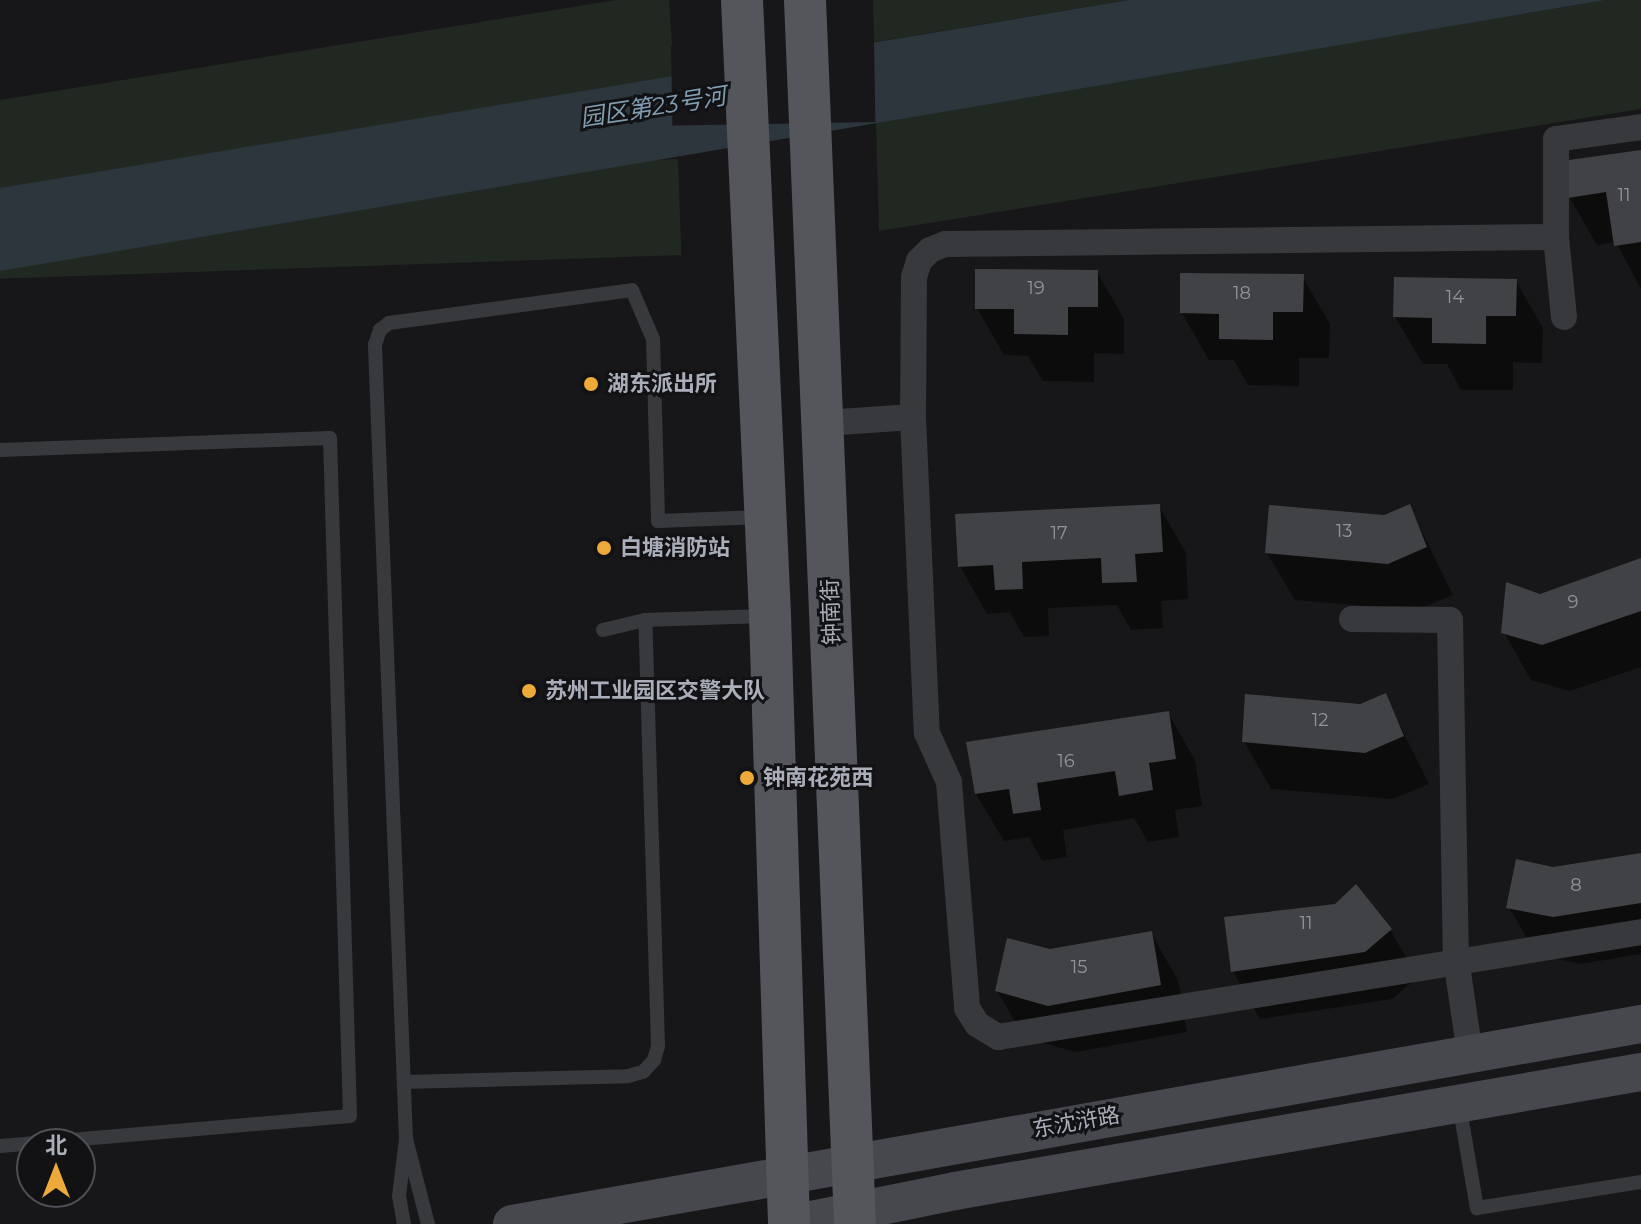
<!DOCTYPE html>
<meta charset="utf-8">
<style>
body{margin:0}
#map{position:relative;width:1641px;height:1224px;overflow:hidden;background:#171719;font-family:Montserrat,"Noto Sans SC",sans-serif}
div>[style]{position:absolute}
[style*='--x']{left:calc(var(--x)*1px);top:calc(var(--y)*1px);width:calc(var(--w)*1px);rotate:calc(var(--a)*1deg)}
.green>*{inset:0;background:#212821;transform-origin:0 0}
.water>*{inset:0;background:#2d363c}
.pier>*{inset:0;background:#171719;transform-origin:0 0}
.shadow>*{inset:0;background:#0007}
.building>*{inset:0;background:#414246}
.lane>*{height:14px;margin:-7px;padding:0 7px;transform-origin:7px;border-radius:7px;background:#38393d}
.street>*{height:26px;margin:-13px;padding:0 13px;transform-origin:13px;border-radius:13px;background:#38393d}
.secondary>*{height:38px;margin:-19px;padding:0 19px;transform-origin:19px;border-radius:19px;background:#46484d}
.primary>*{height:42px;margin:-21px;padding:0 21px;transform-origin:21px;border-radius:21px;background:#54565c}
.dots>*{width:22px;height:22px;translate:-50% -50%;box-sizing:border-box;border:4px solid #121214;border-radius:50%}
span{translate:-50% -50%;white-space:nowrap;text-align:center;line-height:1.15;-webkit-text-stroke:6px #121214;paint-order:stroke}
.number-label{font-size:18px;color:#8f939c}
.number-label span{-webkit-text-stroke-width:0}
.poi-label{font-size:22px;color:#a9aeb8;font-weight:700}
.left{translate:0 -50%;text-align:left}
.street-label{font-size:22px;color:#a9aeb8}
.water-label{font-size:24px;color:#819db2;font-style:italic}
.north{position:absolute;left:16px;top:1128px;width:80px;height:80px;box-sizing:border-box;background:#121214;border:2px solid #4e5056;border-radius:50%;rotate:0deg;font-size:22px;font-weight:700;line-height:32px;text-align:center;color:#a9aeb8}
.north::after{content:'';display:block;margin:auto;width:28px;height:36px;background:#edaa3a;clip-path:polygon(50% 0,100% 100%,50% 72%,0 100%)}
</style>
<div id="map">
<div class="green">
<i style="clip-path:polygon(616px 0,669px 0,674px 77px,0 188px,0 100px)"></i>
<i style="clip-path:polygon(873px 0,1129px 0,874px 42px)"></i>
<i style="clip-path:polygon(1606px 0,1641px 0,1641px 109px,879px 231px,876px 122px)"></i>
<i style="left:678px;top:159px;width:96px;height:687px;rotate:88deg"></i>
</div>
<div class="water">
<i style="clip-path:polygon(1129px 0,1606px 0,0 271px,0 188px)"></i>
</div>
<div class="pier">
<i style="left:874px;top:42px;width:80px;height:203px;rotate:89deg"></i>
</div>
<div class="shadow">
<i style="clip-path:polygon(1641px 152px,1641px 289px,1616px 242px,1597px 245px,1570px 198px)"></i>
<i style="clip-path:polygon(1097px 272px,1124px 319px,1124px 354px,1094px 353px,1094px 382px,1043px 381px,1028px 356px,1004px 355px,977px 308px)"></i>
<i style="clip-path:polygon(1302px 276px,1330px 324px,1329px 358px,1299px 358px,1299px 386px,1248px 385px,1234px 360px,1209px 360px,1182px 313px)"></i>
<i style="clip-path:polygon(1516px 281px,1543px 328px,1542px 363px,1513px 362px,1513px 390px,1461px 390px,1447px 364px,1423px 364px,1395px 317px)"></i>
<i style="clip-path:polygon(1159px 506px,1186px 553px,1188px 599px,1161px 601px,1163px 628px,1131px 630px,1117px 605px,1048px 608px,1049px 636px,1024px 637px,1010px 612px,987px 614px,960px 566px)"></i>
<i style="clip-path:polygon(1409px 506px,1453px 595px,1416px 610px,1295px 600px,1267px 553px)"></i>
<i style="clip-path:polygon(1641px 560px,1641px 667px,1570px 691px,1531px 680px,1504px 632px)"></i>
<i style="clip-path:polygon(1385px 695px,1429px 784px,1392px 799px,1271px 789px,1244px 741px)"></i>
<i style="clip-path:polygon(1168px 713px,1195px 760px,1202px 806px,1175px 810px,1179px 837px,1148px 842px,1134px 818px,1063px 830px,1067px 857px,1042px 861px,1029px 837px,1004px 841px,976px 794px)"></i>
<i style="clip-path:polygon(1641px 855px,1641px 954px,1581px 964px,1536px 954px,1509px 907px,1553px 869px)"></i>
<i style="clip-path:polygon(1390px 930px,1418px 977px,1392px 999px,1260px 1019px,1233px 971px)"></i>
<i style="clip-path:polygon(1151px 933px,1178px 980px,1187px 1032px,1076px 1052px,1025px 1038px,997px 991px,1050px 951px)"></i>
</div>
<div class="building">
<i style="clip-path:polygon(1641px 150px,1641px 242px,1614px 246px,1606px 192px,1568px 198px,1562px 161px)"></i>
<i style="clip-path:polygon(975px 269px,1098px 270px,1098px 307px,1068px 307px,1068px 335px,1014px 334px,1014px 309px,975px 309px)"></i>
<i style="clip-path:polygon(1180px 273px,1304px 274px,1303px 312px,1273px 312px,1273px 340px,1219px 339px,1219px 314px,1180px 313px)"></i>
<i style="clip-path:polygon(1394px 277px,1517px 279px,1516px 316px,1486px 316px,1486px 344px,1432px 343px,1432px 318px,1393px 317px)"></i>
<i style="clip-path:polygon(1160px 504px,1163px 552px,1135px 554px,1137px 582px,1102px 583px,1101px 558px,1022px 562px,1023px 589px,995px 590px,993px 565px,958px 567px,955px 514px)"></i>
<i style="clip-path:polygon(1410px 504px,1427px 547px,1388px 564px,1265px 553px,1269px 505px,1384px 515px)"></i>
<i style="clip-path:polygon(1641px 558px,1641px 611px,1542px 645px,1501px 633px,1506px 582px,1540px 594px)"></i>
<i style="clip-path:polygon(1386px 693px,1404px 736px,1365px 753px,1242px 742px,1245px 694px,1360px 704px)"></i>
<i style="clip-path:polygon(1169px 711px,1176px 759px,1149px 763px,1153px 790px,1119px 796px,1115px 771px,1037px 783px,1041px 810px,1013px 814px,1009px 789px,975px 794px,966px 742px)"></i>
<i style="clip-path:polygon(1641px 853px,1641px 903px,1553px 917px,1506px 908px,1516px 859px,1553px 867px)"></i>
<i style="clip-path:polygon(1356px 884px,1392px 929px,1365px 952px,1231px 972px,1224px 917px,1335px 904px)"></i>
<i style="clip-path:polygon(1152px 931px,1161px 985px,1048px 1006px,995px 991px,1007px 938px,1050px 949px)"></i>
</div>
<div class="lane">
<i style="--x:0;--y:450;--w:330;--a:-2.1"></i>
<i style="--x:330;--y:438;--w:678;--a:88.31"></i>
<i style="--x:350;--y:1116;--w:351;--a:175.1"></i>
<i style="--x:603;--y:630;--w:43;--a:-13.4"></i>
<i style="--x:645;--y:620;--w:120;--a:-1.9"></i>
<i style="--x:404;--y:1082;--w:224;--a:-1.5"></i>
<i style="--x:628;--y:1076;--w:16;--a:-15"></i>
<i style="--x:643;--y:1072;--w:16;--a:-47"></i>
<i style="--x:654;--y:1060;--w:15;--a:-74"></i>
<i style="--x:658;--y:1046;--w:426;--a:-91.7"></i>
<i style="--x:1459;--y:1104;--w:106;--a:80.2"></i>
<i style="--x:1477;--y:1208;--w:166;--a:-9"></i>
<i style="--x:406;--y:1139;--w:88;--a:75.5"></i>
<i style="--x:404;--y:1224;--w:28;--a:-100"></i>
<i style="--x:399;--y:1196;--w:57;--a:-83"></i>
<i style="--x:406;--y:1139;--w:795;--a:-92.24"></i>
<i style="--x:375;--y:345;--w:16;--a:-72"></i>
<i style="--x:380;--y:330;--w:11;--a:-38"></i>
<i style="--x:389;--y:323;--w:245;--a:-7.7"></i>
<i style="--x:632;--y:290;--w:53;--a:66.8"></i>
<i style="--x:653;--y:339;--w:182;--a:88.4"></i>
<i style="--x:658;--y:521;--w:104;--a:-2.2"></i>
</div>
<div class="street">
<i style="--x:1556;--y:237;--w:611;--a:179.34"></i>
<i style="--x:945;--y:244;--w:16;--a:158"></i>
<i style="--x:930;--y:250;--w:16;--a:135"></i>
<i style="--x:919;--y:261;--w:17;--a:107"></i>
<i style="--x:914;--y:277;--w:140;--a:90.4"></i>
<i style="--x:913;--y:417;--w:316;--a:87.5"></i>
<i style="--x:927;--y:733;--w:54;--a:65.8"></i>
<i style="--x:949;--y:782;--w:227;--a:85.4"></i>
<i style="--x:967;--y:1008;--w:19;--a:58"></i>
<i style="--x:977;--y:1024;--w:25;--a:32"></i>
<i style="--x:998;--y:1037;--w:652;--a:-9.27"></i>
<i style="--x:1564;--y:317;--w:80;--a:-95.7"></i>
<i style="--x:1556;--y:237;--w:98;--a:-90"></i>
<i style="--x:1556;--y:139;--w:86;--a:-8"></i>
<i style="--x:824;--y:423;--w:89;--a:-3.9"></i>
<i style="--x:1352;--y:619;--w:98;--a:0.6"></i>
<i style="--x:1450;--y:620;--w:339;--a:89"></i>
<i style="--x:1456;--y:959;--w:96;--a:81.6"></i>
</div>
<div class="secondary">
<i style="--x:512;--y:1224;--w:1147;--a:-10.05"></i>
<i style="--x:792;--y:1224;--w:166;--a:-11.4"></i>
<i style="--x:955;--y:1191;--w:696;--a:-9.84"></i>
</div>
<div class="primary">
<i style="--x:742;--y:0;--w:616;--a:87.39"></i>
<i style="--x:770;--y:615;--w:609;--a:88.21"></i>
<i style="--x:805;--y:0;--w:1225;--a:87.66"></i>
</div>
<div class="dots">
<i style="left:591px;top:384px;background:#edaa3a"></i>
<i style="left:604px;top:548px;background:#edaa3a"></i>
<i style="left:529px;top:691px;background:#edaa3a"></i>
<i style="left:747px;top:778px;background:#edaa3a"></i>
</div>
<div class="number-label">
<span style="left:1624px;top:195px">11</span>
<span style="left:1036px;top:288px">19</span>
<span style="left:1242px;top:293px">18</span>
<span style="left:1455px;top:297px">14</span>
<span style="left:1344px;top:531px">13</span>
<span style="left:1059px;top:533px">17</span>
<span style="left:1573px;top:602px">9</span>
<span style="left:1320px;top:720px">12</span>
<span style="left:1066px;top:761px">16</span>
<span style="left:1576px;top:885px">8</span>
<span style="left:1306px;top:923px">11</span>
<span style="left:1079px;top:967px">15</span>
</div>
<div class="poi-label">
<span class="left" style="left:607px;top:384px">湖东派出所</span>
<span class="left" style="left:620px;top:548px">白塘消防站</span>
<span class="left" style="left:545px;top:691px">苏州工业园区交警大队</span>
<span class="left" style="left:763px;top:778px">钟南花苑西</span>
</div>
<div class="street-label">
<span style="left:831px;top:612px;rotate:-92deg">钟南街</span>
<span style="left:1076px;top:1122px;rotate:-10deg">东沈浒路</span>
</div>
<div class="water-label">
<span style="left:653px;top:107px;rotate:-9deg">园区第23号河</span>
</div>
<div class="north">北</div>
</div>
